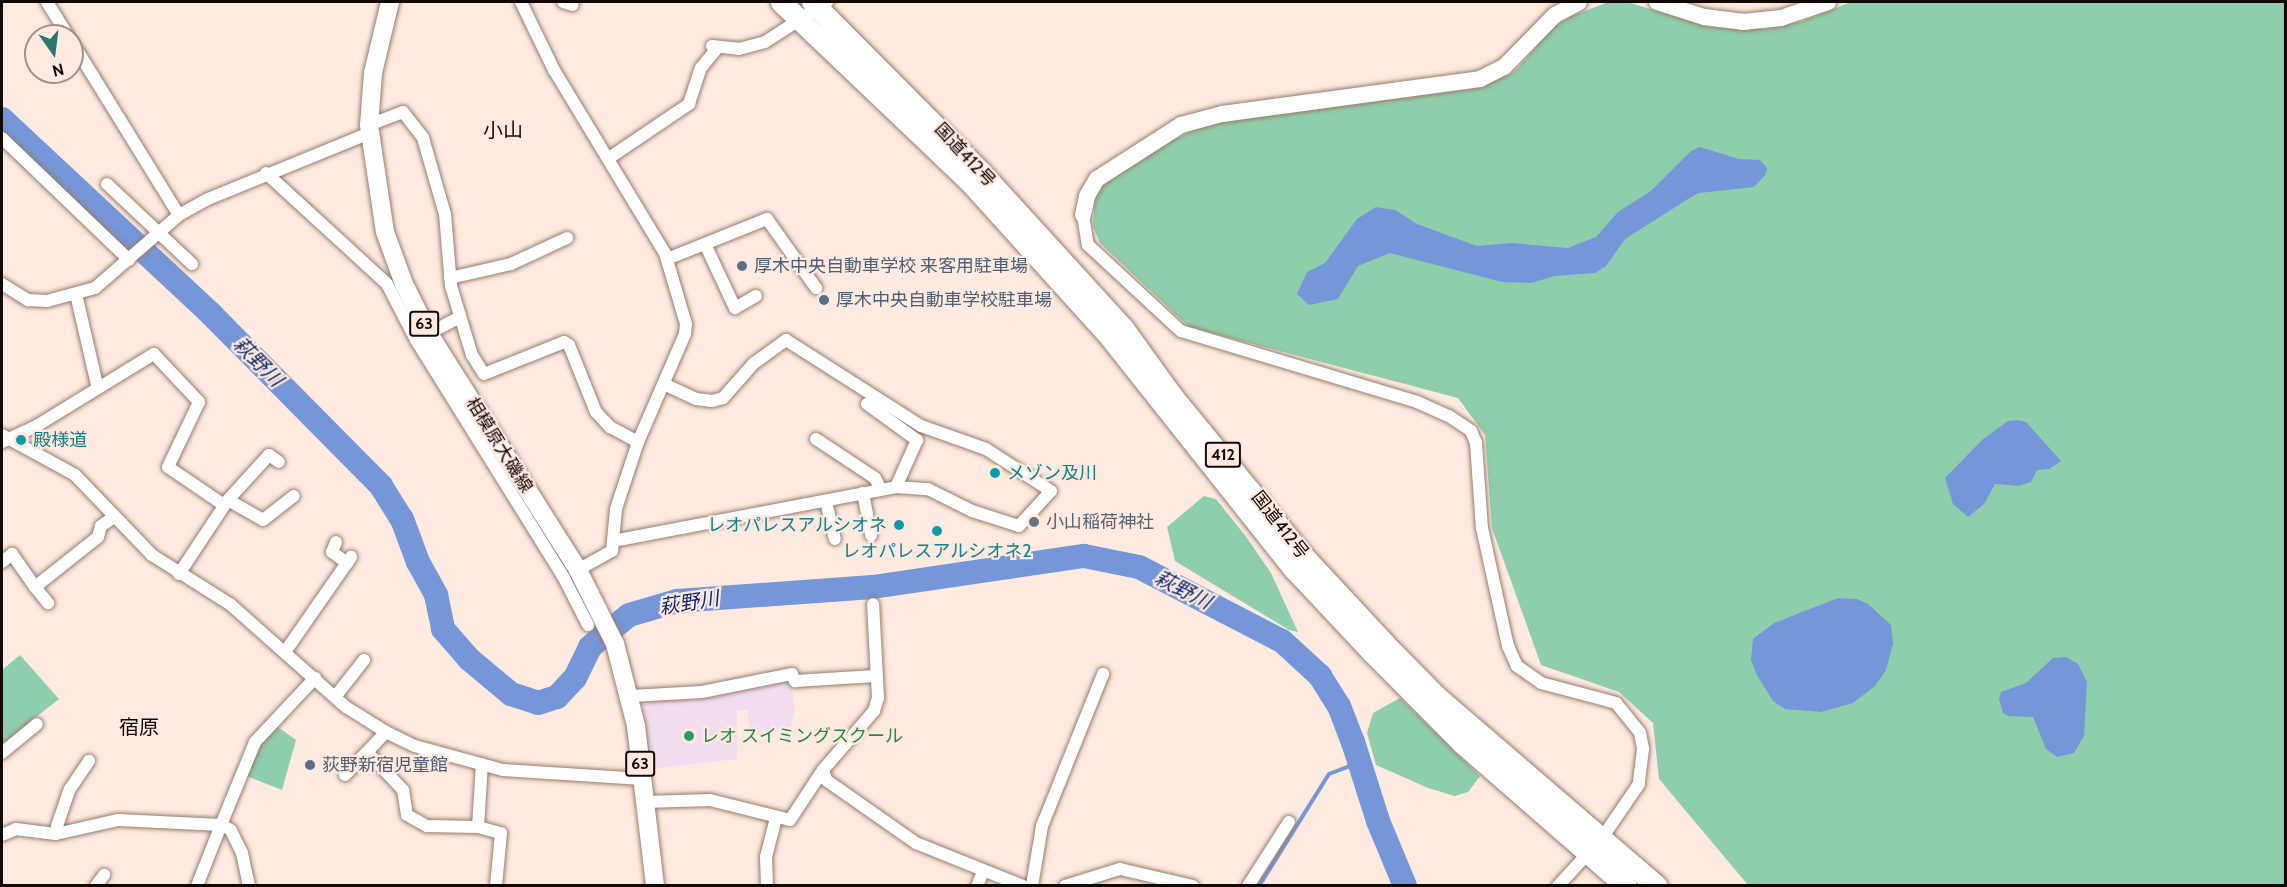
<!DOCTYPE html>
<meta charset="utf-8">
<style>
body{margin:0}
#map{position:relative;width:2287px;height:887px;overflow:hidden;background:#feeadf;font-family:Cabin,"Noto Sans JP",sans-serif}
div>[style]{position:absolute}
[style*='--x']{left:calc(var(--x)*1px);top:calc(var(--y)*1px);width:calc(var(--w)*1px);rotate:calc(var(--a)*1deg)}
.commercial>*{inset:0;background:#f0def0}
.green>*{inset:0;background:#8fceaa}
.water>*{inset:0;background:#7596d8}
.stream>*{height:4px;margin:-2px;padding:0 2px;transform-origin:2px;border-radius:2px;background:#7596d8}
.river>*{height:24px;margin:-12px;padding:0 12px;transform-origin:12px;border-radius:12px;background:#7596d8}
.roads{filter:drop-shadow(0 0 2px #987b6b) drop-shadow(0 0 2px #987b6b)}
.street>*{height:12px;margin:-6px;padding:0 6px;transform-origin:6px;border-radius:6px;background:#fff}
.secondary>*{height:16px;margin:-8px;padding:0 8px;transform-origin:8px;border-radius:8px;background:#fff}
.primary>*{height:18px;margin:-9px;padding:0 9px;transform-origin:9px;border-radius:9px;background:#fff}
.highway>*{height:21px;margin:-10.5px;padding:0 10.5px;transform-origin:10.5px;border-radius:10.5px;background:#fff}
.dots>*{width:16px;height:16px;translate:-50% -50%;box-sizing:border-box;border:3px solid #feeadf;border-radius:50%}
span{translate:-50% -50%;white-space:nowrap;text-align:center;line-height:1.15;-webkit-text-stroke:4.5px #feeadf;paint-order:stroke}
.shield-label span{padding:2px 4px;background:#feeadf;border:2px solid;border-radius:4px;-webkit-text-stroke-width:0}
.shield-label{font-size:16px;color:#130904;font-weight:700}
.street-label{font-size:18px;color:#130904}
.service-label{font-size:18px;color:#4e5e75}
.left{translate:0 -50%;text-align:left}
.culture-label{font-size:18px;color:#0d838f}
.right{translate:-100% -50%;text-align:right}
.worship-label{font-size:18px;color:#5b616d}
.leisure-label{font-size:18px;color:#27864d}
.neighbourhood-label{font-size:20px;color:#130904}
.water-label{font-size:20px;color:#072672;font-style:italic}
.frame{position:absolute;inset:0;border:3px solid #130904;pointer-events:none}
.north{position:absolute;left:24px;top:24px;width:60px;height:60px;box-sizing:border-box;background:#feeadf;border:2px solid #a09087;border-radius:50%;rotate:166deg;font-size:16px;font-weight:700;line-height:24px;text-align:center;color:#130904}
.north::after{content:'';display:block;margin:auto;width:21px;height:27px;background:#2e7670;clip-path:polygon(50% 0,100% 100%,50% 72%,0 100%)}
</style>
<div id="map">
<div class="commercial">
<i style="clip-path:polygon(790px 677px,795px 710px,790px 730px,750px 732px,747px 710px,737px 710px,737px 759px,649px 769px,643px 699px)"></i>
</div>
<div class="green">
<i style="clip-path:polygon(1627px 2px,1710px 27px,1738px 29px,1765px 29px,1800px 22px,1851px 2px,2285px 2px,2285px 885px,1748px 885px,1659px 779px,1653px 723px,1619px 692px,1541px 665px,1492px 528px,1485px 435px,1458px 398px,1189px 327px,1100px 243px,1093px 227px,1095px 198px,1104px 184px,1174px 139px,1195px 130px,1219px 122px,1479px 88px,1514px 72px,1554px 27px,1569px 17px,1606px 3px)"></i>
<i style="clip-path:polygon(1204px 496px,1216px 499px,1247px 538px,1271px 573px,1298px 632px,1289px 630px,1175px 561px,1167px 527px)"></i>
<i style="clip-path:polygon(20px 655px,59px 699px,2px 744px,2px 670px)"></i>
<i style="clip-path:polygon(1400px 698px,1480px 776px,1468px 792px,1455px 796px,1428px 788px,1376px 765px,1367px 733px,1373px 713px)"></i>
<i style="clip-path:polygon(275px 725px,296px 740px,282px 790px,244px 775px,256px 746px)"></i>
</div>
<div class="water">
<i style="clip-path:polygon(1700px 147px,1739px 159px,1760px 160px,1767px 168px,1766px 174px,1754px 187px,1699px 193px,1688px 199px,1625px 239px,1606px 266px,1595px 273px,1555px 276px,1531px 283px,1502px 282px,1390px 253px,1358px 266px,1338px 299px,1309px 305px,1297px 294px,1307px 272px,1325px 263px,1357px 219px,1376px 207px,1395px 210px,1417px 224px,1477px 246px,1511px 243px,1568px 248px,1596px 237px,1618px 212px,1651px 191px,1691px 151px)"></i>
<i style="clip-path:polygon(2018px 420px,2026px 422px,2061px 461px,2049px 469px,2037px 470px,2031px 482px,2019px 486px,1995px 484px,1984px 504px,1968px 517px,1953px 504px,1945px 478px,1982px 440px,2008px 421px)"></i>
<i style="clip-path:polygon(1838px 598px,1857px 599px,1868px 604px,1891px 625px,1893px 644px,1886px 670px,1875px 686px,1853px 703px,1821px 712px,1785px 709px,1773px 701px,1757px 675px,1751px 660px,1753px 639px,1774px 623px)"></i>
<i style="clip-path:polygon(2066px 657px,2078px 664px,2087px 682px,2084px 736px,2074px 753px,2057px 757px,2046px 749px,2033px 717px,2008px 716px,2003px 713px,1999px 699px,2001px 692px,2026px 683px,2053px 658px)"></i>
</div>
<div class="stream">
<i style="--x:1259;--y:886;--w:132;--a:-58"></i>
<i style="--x:1329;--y:774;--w:34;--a:-21"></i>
</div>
<div class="river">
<i style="--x:2;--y:119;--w:286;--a:43"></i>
<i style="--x:211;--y:314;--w:242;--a:45.3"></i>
<i style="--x:381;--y:486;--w:39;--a:58"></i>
<i style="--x:402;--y:519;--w:46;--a:69.6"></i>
<i style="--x:418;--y:562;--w:38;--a:61"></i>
<i style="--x:436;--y:595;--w:35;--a:78"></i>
<i style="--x:443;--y:629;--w:40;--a:49"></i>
<i style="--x:469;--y:659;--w:55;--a:39.8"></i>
<i style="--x:511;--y:694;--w:28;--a:18"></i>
<i style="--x:538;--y:703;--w:20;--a:-18"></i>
<i style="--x:557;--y:697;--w:26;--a:-47"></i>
<i style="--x:575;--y:678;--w:34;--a:-64"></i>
<i style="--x:590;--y:647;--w:50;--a:-39.4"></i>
<i style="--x:629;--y:615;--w:50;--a:-16.3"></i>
<i style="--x:677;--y:601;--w:196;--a:-4.1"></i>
<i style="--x:873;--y:587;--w:213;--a:-8.4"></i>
<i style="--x:1084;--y:556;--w:56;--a:11.3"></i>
<i style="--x:1139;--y:567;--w:161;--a:27.4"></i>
<i style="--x:1282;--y:641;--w:52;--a:42.6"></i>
<i style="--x:1320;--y:676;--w:36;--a:58"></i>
<i style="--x:1339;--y:706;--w:39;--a:69"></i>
<i style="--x:1353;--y:742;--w:83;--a:72.4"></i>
<i style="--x:1378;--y:821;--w:70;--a:67.4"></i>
</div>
<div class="roads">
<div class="street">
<i style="--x:47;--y:2;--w:40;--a:58"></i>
<i style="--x:521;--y:2;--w:76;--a:64.1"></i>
<i style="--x:554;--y:70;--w:214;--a:58.8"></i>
<i style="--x:665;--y:253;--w:74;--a:73.5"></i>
<i style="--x:686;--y:324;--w:10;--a:96"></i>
<i style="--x:685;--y:334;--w:118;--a:113.5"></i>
<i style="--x:638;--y:442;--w:71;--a:108.2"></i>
<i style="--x:616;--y:509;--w:42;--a:95.4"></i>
<i style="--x:612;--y:551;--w:39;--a:151"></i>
<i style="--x:563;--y:2;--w:10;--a:17"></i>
<i style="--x:72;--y:42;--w:203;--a:58.3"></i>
<i style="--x:712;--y:46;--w:27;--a:6"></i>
<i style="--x:739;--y:49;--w:27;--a:-15"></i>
<i style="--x:765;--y:42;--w:74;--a:-32.8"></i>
<i style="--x:369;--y:125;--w:36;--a:-21"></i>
<i style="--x:403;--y:112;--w:33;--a:52"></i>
<i style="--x:423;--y:138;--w:79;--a:73.9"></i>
<i style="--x:445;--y:214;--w:72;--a:85.2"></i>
<i style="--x:451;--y:286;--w:72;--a:73.1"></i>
<i style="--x:472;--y:355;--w:22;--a:58"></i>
<i style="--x:484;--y:374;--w:86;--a:-21.8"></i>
<i style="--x:564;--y:342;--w:6;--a:31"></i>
<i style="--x:569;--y:345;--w:72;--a:68.1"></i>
<i style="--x:596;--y:412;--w:21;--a:47"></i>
<i style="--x:610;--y:427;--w:32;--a:28"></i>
<i style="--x:2;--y:138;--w:176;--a:43.8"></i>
<i style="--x:609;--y:158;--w:97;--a:-34"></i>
<i style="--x:689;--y:104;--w:38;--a:-72"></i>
<i style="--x:701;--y:68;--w:27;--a:-51"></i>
<i style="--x:266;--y:173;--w:164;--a:42.5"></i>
<i style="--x:387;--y:284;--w:63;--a:62.6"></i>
<i style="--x:416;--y:340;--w:280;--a:58.1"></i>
<i style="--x:564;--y:578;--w:53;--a:62.9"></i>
<i style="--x:107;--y:184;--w:117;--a:43.3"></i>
<i style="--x:1083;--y:215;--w:30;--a:81"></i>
<i style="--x:1088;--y:245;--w:127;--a:42.8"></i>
<i style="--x:1181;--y:331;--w:246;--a:16.7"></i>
<i style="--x:1417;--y:402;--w:35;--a:24"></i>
<i style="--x:1449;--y:416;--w:27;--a:34"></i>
<i style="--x:1471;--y:431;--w:13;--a:67"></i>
<i style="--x:1476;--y:443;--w:85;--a:86"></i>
<i style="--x:1482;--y:528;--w:121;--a:77.6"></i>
<i style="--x:1508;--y:646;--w:22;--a:66"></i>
<i style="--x:1517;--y:666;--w:29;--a:35"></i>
<i style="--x:1541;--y:683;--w:78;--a:14.9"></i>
<i style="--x:1616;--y:703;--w:38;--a:51"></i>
<i style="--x:1640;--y:733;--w:16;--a:79"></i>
<i style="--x:1643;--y:749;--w:35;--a:97"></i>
<i style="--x:1639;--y:784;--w:65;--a:124.4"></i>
<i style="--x:1602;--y:838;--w:65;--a:132.5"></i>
<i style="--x:705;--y:244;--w:71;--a:64.9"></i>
<i style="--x:735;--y:308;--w:24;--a:-30"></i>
<i style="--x:667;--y:259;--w:108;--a:-21.8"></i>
<i style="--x:767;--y:219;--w:85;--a:54.6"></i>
<i style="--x:450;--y:278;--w:63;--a:-12.9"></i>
<i style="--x:511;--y:264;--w:62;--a:-24.9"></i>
<i style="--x:2;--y:284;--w:31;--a:32"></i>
<i style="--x:28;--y:300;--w:19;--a:3"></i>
<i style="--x:47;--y:301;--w:50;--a:-15.2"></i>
<i style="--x:95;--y:288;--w:111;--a:-41"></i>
<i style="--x:179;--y:215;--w:33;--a:-29"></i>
<i style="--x:208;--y:199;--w:175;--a:-22.2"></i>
<i style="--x:76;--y:294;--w:93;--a:77"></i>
<i style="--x:424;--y:336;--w:41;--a:-27.8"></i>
<i style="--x:867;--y:404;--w:62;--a:35.8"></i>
<i style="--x:917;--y:440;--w:51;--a:114.1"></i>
<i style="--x:2;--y:435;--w:83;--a:28.7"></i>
<i style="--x:75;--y:475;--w:111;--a:46.1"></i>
<i style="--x:152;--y:555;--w:93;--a:32.3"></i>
<i style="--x:231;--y:605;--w:154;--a:41.6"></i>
<i style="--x:346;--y:707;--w:47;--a:32"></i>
<i style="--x:386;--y:732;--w:32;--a:26"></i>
<i style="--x:415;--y:746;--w:91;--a:15.3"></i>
<i style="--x:503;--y:770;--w:139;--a:3.7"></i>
<i style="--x:816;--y:439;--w:71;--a:33.5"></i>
<i style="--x:875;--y:478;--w:13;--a:63"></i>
<i style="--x:2;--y:442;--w:40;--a:-25"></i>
<i style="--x:38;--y:425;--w:136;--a:-31.5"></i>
<i style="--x:154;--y:354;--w:66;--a:46.8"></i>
<i style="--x:199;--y:402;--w:72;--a:115.5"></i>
<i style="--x:168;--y:467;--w:68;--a:34.2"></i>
<i style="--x:863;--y:493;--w:43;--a:79.2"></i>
<i style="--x:228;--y:500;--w:40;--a:29.7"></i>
<i style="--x:263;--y:520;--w:39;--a:-38"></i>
<i style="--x:826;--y:501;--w:39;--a:77"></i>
<i style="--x:613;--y:541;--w:288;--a:-10.8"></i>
<i style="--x:896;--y:487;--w:32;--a:4"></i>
<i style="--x:928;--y:489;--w:49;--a:26.6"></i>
<i style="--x:972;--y:511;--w:49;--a:17.7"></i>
<i style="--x:1019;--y:526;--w:47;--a:-47.6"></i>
<i style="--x:1051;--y:491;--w:77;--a:-147.1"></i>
<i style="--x:986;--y:449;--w:69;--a:-160.5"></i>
<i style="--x:921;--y:426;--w:160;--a:-147.5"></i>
<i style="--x:786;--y:340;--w:39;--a:144"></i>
<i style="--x:754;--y:363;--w:47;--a:131.5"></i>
<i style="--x:723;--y:398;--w:11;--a:165"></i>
<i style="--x:712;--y:401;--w:16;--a:-173"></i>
<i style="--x:696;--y:399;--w:35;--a:-155"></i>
<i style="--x:336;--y:542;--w:11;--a:112"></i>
<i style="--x:332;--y:552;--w:19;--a:36"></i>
<i style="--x:2;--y:562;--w:13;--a:-39"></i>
<i style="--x:12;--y:554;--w:40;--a:55.1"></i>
<i style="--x:35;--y:587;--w:80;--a:-38.4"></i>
<i style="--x:98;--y:537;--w:11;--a:-75"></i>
<i style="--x:101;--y:526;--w:16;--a:-35"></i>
<i style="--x:179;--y:574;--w:89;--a:-56.5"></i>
<i style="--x:228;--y:500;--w:61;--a:-47.7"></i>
<i style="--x:269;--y:455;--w:12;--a:35"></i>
<i style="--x:35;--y:587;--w:21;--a:51"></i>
<i style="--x:285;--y:652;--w:116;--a:-55.2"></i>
<i style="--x:631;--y:696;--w:71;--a:-3.2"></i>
<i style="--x:702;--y:692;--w:92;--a:-11.3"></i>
<i style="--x:792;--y:674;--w:8;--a:67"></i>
<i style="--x:795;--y:681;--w:80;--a:-3.6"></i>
<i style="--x:335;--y:697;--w:47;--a:-51.9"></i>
<i style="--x:2;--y:753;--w:45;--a:-39.6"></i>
<i style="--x:369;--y:754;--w:50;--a:46.6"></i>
<i style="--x:403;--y:790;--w:25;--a:81"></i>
<i style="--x:407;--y:815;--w:23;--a:29"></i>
<i style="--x:427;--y:826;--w:51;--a:1.1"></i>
<i style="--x:478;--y:827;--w:24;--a:15"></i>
<i style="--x:501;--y:833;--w:53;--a:95.4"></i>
<i style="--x:823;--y:770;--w:10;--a:73"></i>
<i style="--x:826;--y:780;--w:110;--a:35"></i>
<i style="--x:916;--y:843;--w:115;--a:21.9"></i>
<i style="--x:345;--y:775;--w:59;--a:-46.4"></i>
<i style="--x:645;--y:802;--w:65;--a:-1.8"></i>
<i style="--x:710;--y:800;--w:82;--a:14"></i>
<i style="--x:790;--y:820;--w:60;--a:-56.6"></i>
<i style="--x:823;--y:770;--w:78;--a:-49.2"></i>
<i style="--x:874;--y:711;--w:14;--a:-73"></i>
<i style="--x:878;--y:698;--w:94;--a:-93"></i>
<i style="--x:478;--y:827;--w:63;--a:-86.4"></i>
<i style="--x:58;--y:833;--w:7;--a:-98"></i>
<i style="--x:57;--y:826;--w:39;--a:-71"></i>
<i style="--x:70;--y:789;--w:34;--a:-56"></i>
<i style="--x:2;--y:835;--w:15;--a:-23"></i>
<i style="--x:16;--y:829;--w:40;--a:7.1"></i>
<i style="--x:56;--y:834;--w:64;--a:-12.7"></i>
<i style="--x:118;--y:820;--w:103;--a:2.8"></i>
<i style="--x:221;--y:825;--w:66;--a:111.5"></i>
<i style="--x:96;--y:886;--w:14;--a:-54"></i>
<i style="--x:249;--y:886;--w:34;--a:-102"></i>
<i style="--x:242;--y:853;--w:25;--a:-116"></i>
<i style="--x:231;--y:830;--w:11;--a:-153"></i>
<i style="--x:221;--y:825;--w:90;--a:-67.7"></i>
<i style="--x:255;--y:742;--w:88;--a:-46.8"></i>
<i style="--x:767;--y:886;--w:29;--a:-92"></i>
<i style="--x:766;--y:857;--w:40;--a:-75.6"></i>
<i style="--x:977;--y:886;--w:15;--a:-67"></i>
<i style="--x:1032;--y:886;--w:61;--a:-80.5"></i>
<i style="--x:1042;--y:826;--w:164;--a:-68.1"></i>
<i style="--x:1065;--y:886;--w:58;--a:-17.2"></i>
<i style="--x:1120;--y:869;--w:75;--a:13.1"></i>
<i style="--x:1248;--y:886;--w:76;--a:-57.4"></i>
</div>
<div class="secondary">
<i style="--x:1657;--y:2;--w:49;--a:17.7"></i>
<i style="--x:1704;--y:17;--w:39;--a:7"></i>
<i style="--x:1743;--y:22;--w:38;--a:-6"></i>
<i style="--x:1781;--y:18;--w:50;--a:-18.8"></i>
<i style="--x:1083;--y:215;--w:19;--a:-78"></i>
<i style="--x:1087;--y:196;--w:20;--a:-60"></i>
<i style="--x:1097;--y:179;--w:100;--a:-32.7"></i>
<i style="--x:1181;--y:125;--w:42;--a:-15"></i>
<i style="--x:1222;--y:114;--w:260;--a:-7.7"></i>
<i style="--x:1480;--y:79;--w:28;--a:-27"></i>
<i style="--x:1505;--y:66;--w:71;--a:-45.6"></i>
<i style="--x:1555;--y:15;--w:27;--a:-28"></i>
</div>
<div class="primary">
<i style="--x:390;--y:2;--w:73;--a:103.5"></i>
<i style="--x:373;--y:73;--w:52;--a:94.4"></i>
<i style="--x:369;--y:125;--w:108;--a:81.5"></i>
<i style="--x:385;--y:232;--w:55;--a:69.9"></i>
<i style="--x:404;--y:284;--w:56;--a:63.4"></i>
<i style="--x:429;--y:334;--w:279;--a:57.7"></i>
<i style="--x:578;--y:570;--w:83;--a:63.4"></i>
<i style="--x:615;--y:644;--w:85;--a:75.6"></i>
<i style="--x:636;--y:726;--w:161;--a:83.2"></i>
</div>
<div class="highway">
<i style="--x:781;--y:2;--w:260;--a:43.6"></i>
<i style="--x:969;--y:181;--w:209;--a:47.9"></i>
<i style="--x:1109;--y:336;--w:298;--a:51.6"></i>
<i style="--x:1294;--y:569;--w:115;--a:46.8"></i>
<i style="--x:1373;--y:653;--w:127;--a:45.3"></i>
<i style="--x:1462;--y:743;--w:218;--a:41.1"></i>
<i style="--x:812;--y:2;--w:240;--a:45.2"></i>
<i style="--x:981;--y:172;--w:211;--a:47.7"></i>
<i style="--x:1123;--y:328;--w:84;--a:54.2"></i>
<i style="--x:1172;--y:396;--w:211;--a:50.6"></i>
<i style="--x:1306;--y:559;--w:115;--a:47.1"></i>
<i style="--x:1384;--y:643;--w:74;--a:45.5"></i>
<i style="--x:1436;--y:696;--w:291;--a:40.7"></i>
</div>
</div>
<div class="dots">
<i style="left:742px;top:266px;background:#5c6f8a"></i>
<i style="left:824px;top:300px;background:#5c6f8a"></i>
<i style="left:21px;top:440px;background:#0f9aa8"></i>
<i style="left:995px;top:473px;background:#0f9aa8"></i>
<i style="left:1034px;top:522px;background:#6b7280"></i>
<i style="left:899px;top:525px;background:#0f9aa8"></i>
<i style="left:937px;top:531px;background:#0f9aa8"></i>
<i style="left:689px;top:736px;background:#2e9e5b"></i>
<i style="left:310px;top:765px;background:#5c6f8a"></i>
</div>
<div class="shield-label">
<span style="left:424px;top:324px">63</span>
<span style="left:1223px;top:455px">412</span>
<span style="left:640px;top:764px">63</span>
</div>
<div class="street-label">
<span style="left:965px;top:155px;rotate:47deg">国道412号</span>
<span style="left:499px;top:445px;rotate:58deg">相模原大磯線</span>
<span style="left:1280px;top:525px;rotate:52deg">国道412号</span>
</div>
<div class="service-label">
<span class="left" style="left:754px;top:266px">厚木中央自動車学校 来客用駐車場</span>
<span class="left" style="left:836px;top:300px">厚木中央自動車学校駐車場</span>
<span class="left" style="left:322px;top:765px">荻野新宿児童館</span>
</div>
<div class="culture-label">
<span class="left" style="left:33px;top:440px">殿様道</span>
<span class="left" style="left:1007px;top:473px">メゾン及川</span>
<span class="right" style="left:887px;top:525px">レオパレスアルシオネ</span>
<span style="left:937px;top:551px">レオパレスアルシオネ2</span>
</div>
<div class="worship-label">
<span class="left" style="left:1046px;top:522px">小山稲荷神社</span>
</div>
<div class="leisure-label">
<span class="left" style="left:701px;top:736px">レオ スイミングスクール</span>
</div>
<div class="neighbourhood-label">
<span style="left:503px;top:130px">小山</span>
<span style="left:139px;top:727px">宿原</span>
</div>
<div class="water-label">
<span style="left:258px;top:362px;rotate:45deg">萩野川</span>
<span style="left:1183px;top:590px;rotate:27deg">萩野川</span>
<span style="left:689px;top:603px;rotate:-9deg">萩野川</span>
</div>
<div class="frame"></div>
<div class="north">N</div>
</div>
